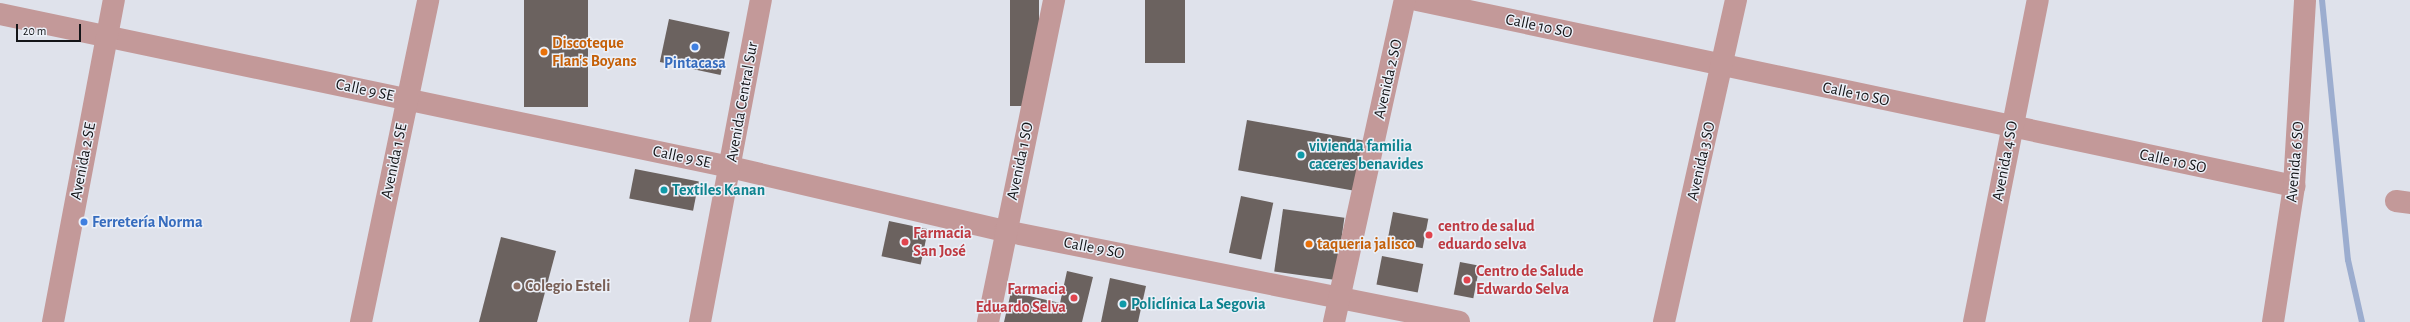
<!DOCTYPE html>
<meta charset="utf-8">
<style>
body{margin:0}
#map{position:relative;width:2410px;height:322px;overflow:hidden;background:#dfe2eb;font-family:"Alegreya Sans",sans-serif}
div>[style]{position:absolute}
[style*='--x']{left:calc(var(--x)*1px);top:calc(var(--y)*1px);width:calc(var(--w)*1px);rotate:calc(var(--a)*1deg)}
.stream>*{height:6px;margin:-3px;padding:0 3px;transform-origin:3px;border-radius:3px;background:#9cadcf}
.building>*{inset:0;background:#6b625f;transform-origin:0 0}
.minor>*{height:22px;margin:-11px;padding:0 11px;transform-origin:11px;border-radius:11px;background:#c39999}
.tertiary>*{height:22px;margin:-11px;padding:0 11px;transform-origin:11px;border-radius:11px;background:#c39999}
.dots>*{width:11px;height:11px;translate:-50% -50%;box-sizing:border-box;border:2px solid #ecf0f8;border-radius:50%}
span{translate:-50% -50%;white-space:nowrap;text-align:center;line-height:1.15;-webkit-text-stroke:3px #ecf0f8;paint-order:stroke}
.street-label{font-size:16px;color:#141518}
.food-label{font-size:16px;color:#c56008;font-weight:700}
.left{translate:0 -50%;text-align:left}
.shop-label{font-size:16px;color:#366cbe;font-weight:700}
.culture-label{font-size:16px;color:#0d838f;font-weight:700}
.health-label{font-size:16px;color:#be3a42;font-weight:700}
.right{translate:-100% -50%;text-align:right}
.education-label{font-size:16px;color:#785e54;font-weight:700}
.scale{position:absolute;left:16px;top:24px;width:65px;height:18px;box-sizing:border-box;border:2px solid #141518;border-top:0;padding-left:5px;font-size:12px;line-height:14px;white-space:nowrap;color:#141518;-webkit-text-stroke:3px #ecf0f8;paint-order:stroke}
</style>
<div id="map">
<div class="stream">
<i style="--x:2322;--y:0;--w:261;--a:84.3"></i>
<i style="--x:2348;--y:260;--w:64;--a:77.3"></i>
</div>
<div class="building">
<i style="left:524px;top:0;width:64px;height:107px"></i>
<i style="left:1010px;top:0;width:29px;height:106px"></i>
<i style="left:1145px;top:0;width:40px;height:63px"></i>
<i style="left:669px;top:19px;width:62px;height:44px;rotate:12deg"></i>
<i style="left:1247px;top:120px;width:118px;height:51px;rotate:10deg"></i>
<i style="left:635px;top:169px;width:65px;height:30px;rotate:11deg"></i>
<i style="left:1241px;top:196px;width:33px;height:58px;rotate:12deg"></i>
<i style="left:1283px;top:209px;width:62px;height:63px;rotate:8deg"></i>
<i style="left:1393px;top:212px;width:36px;height:30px;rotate:11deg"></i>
<i style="left:889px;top:221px;width:40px;height:36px;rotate:12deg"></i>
<i style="clip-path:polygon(501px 237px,556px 251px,537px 322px,479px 322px)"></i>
<i style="left:1382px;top:256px;width:42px;height:29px;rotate:11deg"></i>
<i style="left:1460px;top:262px;width:20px;height:33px;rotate:11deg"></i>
<i style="clip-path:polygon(1067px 271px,1093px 277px,1082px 322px,1004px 322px,1011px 292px,1060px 303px)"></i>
<i style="clip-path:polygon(1110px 278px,1146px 286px,1138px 322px,1101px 322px)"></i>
</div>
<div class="minor">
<i style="--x:1417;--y:0;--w:897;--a:11.97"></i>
<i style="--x:0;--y:14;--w:746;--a:11.84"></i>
<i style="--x:730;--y:167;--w:282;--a:13.1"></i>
<i style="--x:1005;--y:231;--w:463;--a:11.3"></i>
<i style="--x:2396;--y:201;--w:14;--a:8"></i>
<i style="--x:53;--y:322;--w:328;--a:-79.3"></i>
<i style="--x:988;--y:322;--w:329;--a:-78.4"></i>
<i style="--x:1334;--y:322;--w:330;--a:-77.6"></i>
<i style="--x:1664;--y:322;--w:330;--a:-77.4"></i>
<i style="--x:1974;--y:322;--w:328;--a:-78.8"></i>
<i style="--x:2273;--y:322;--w:138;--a:-81.2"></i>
<i style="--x:2294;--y:186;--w:186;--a:-86.6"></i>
</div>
<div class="tertiary">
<i style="--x:361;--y:322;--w:329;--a:-78.2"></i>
<i style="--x:700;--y:322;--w:328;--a:-79.3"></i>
</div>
<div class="dots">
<i style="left:695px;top:47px;background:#3f7fe0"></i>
<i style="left:544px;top:52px;background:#e8710a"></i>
<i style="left:1301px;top:155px;background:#0f9aa8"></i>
<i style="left:664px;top:190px;background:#0f9aa8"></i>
<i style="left:84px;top:222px;background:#3f7fe0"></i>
<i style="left:1429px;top:235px;background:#e0444e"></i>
<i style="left:905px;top:242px;background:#e0444e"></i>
<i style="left:1309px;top:244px;background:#e8710a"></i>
<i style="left:1467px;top:280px;background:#e0444e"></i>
<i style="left:517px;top:286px;background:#8d6e63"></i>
<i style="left:1074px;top:298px;background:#e0444e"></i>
<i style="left:1123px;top:304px;background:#0f9aa8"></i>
</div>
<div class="street-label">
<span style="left:1539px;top:26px;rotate:12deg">Calle 10 SO</span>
<span style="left:1388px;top:79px;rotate:-77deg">Avenida 2 SO</span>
<span style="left:365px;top:90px;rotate:12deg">Calle 9 SE</span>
<span style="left:1856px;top:94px;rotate:12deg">Calle 10 SO</span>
<span style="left:742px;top:102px;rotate:-80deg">Avenida Central Sur</span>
<span style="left:682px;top:157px;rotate:12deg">Calle 9 SE</span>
<span style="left:83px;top:161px;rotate:-79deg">Avenida 2 SE</span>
<span style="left:394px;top:161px;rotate:-78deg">Avenida 1 SE</span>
<span style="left:1020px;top:161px;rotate:-78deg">Avenida 1 SO</span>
<span style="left:1701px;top:161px;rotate:-77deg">Avenida 3 SO</span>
<span style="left:2005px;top:161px;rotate:-79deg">Avenida 4 SO</span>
<span style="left:2173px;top:161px;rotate:12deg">Calle 10 SO</span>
<span style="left:2295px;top:162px;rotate:-85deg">Avenida 6 SO</span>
<span style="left:1094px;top:248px;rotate:11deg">Calle 9 SO</span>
</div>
<div class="food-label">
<span class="left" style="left:552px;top:52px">Discoteque<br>Flan's Boyans</span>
<span class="left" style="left:1317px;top:244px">taqueria jalisco</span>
</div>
<div class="shop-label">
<span style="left:695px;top:63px">Pintacasa</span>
<span class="left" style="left:92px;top:222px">Ferretería Norma</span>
</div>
<div class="culture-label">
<span class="left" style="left:1309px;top:155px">vivienda familia<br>caceres benavides</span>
<span class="left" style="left:672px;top:190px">Textiles Kanan</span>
<span class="left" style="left:1131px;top:304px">Policlínica La Segovia</span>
</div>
<div class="health-label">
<span class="left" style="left:1438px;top:235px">centro de salud<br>eduardo selva</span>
<span class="left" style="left:913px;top:242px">Farmacia<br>San José</span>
<span class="left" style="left:1476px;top:280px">Centro de Salude<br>Edwardo Selva</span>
<span class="right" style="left:1066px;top:298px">Farmacia<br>Eduardo Selva</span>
</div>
<div class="education-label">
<span class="left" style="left:525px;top:286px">Colegio Esteli</span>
</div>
<div class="scale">20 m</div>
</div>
